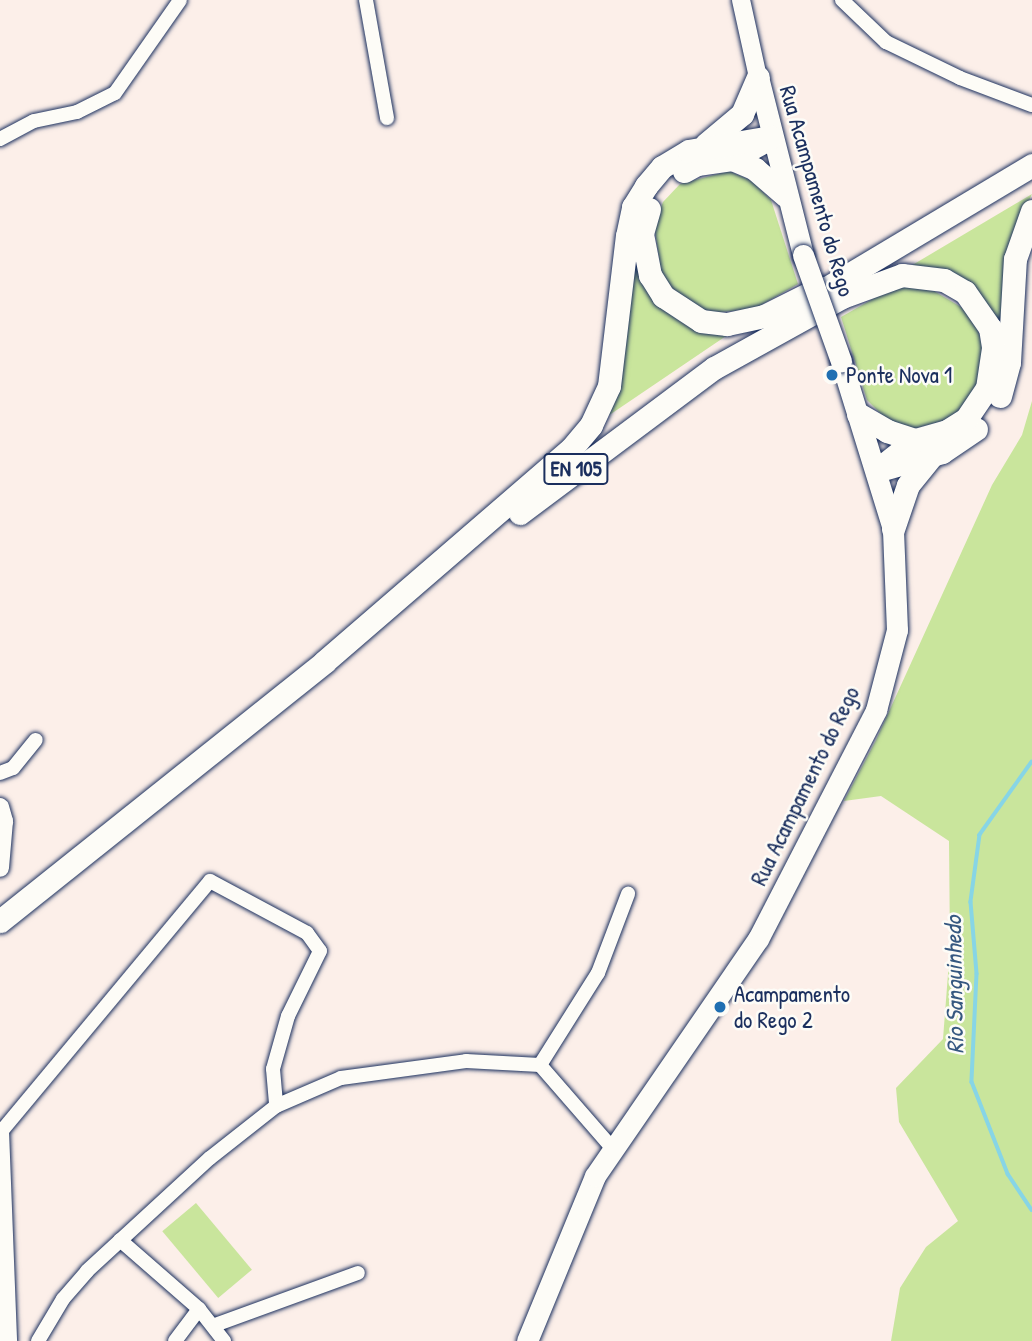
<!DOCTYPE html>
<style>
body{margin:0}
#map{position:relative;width:1032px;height:1341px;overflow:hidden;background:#fcefe9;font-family:"Patrick Hand",sans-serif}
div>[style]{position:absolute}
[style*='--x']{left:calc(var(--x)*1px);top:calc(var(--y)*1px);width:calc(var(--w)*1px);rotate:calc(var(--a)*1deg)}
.green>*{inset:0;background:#c9e59c;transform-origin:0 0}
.stream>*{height:3.5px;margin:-1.75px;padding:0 1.75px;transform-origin:1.75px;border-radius:1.75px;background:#87d5e6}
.roads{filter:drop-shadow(0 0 2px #1b2f5e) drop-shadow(0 0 2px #1b2f5e)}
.minor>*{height:14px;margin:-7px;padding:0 7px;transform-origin:7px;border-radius:7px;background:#fdfcf7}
.tertiary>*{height:18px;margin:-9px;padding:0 9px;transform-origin:9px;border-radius:9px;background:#fdfcf7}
.secondary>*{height:21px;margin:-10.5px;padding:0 10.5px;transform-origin:10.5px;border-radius:10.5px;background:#fdfcf7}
.primary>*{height:23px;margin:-11.5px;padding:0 11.5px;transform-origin:11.5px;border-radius:11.5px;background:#fdfcf7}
.bridges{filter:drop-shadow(0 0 2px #1b2f5e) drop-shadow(0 0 2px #1b2f5e)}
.secondary-bridge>*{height:21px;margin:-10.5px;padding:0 10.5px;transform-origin:10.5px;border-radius:10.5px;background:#fdfcf7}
.dots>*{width:19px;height:19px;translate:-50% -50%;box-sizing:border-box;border:4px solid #fdfcf7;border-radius:50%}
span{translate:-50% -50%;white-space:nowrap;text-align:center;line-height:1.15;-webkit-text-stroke:5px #fdfcf7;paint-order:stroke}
.shield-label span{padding:2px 5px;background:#fdfcf7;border:2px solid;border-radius:5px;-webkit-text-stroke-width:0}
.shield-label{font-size:21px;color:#1b2f5e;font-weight:700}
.street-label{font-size:23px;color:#1b2f5e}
.poi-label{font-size:23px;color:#1b2f5e}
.left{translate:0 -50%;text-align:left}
.water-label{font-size:24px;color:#365880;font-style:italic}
</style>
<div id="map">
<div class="green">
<i style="clip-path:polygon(729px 171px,752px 181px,771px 200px,798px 284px,754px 309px,710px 313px,672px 291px,661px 272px,654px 224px,663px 202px,680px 184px)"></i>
<i style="clip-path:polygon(1032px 194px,1019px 223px,1005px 338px,991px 310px,909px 267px)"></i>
<i style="clip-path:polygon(634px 246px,646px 285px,729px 334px,605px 418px)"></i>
<i style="clip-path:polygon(906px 286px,929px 288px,966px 310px,978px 329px,984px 354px,984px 377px,958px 417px,909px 430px,887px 420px,867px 400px,841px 317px,885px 292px)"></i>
<i style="clip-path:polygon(1032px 401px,1032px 1341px,891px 1341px,900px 1288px,926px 1247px,958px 1221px,899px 1122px,896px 1088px,943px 1039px,950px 948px,949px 841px,881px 796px,844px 801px,876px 740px,992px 485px,1022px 435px)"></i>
<i style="left:196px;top:1203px;width:87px;height:44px;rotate:50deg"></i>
</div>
<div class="stream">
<i style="--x:1032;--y:762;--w:90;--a:125.5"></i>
<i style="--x:980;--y:835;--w:68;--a:97.7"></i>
<i style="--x:971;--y:902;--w:72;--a:85.2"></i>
<i style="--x:977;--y:974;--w:108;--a:92.7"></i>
<i style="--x:972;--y:1082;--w:99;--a:68.6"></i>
<i style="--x:1008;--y:1174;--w:43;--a:56.3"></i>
</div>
<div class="roads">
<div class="minor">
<i style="--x:366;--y:0;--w:120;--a:79.9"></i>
<i style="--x:842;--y:0;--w:61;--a:43.7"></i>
<i style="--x:886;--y:42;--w:82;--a:25.9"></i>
<i style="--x:960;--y:78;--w:77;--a:20.6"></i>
<i style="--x:0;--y:139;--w:38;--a:-28"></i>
<i style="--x:34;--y:121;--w:44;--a:-11.8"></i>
<i style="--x:77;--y:112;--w:42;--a:-26.6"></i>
<i style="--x:115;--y:93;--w:113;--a:-55"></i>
<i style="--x:0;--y:773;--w:14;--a:-21"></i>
<i style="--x:13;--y:768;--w:36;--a:-51"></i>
<i style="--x:540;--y:1065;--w:109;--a:-57.8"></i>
<i style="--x:598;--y:973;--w:85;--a:-69.2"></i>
<i style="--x:0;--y:1133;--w:328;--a:-50.2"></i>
<i style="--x:210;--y:881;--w:110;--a:28.2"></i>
<i style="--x:307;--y:933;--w:22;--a:54"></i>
<i style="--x:320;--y:951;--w:72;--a:116.2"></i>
<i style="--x:288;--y:1016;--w:55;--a:105.8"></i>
<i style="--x:273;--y:1069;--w:37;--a:85"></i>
<i style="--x:120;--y:1240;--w:105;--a:41.1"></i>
<i style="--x:199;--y:1309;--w:41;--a:52"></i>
<i style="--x:215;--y:1325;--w:152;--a:-20"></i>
<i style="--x:38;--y:1341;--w:49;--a:-59.2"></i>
<i style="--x:63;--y:1299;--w:37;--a:-49"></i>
<i style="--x:87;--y:1271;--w:167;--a:-42.6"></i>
<i style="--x:210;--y:1158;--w:84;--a:-38.2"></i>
<i style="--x:276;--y:1106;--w:71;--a:-23.3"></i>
<i style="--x:341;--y:1078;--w:126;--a:-7.7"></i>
<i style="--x:466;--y:1061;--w:74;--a:3.1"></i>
<i style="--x:540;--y:1065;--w:111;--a:49"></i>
<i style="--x:175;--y:1341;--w:40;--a:-53"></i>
</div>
<div class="tertiary">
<i style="--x:741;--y:0;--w:79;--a:77.6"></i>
<i style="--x:0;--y:807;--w:15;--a:74"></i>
<i style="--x:4;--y:821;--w:47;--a:94.9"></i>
<i style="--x:0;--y:1131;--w:210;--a:87.8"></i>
</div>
<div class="secondary">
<i style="--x:758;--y:77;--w:184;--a:75.8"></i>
<i style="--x:527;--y:1341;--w:178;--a:-67.6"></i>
<i style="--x:595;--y:1176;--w:288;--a:-55.5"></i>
<i style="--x:758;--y:939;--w:258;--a:-62.7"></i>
<i style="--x:876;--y:710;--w:83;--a:-75.3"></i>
<i style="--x:897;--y:630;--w:101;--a:-92.3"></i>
<i style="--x:893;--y:529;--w:176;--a:-107.2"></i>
</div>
<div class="primary">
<i style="--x:706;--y:144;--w:47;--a:-39.8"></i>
<i style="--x:742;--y:114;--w:40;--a:-66.6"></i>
<i style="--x:732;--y:159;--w:25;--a:23"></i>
<i style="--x:755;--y:169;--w:41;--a:41.1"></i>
<i style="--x:684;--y:171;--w:15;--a:-28"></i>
<i style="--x:697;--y:164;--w:35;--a:-8"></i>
<i style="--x:732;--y:159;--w:38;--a:-29"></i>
<i style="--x:649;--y:209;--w:26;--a:106"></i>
<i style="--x:642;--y:234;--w:42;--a:79"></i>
<i style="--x:650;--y:275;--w:25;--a:58"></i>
<i style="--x:663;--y:296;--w:45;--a:33.3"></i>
<i style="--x:701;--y:321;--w:26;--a:7"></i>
<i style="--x:727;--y:324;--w:38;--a:-12"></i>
<i style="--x:764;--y:316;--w:63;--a:-26.6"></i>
<i style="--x:810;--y:298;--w:259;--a:-30.9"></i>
<i style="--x:1000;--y:396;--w:35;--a:-75"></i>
<i style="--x:1009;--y:362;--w:103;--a:-86.7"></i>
<i style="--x:1015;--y:259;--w:51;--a:-70.5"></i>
<i style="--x:858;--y:414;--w:34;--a:30"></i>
<i style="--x:887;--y:431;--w:29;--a:18"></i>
<i style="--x:883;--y:469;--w:61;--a:-16.1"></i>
<i style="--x:942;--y:452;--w:41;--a:-34.1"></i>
<i style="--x:520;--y:513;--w:242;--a:-36.8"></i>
<i style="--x:714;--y:368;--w:146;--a:-29"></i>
<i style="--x:842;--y:297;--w:64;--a:-20.1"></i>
<i style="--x:902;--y:275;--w:42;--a:6.8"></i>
<i style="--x:944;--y:280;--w:24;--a:30"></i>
<i style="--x:965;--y:292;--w:44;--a:55.2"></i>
<i style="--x:990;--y:328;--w:20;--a:81"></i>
<i style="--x:993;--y:348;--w:40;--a:98.5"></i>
<i style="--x:987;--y:388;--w:37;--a:124"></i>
<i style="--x:966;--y:419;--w:22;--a:148"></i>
<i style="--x:947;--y:431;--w:33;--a:164"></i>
<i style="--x:915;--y:440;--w:48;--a:141.7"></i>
<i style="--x:893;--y:529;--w:46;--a:-71.2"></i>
<i style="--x:908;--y:485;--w:38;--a:-51"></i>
<i style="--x:0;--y:921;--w:415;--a:-38.6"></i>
<i style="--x:324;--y:662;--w:326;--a:-40.8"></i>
<i style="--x:571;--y:449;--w:31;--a:-50"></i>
<i style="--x:591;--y:425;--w:43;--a:-65.2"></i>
<i style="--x:609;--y:386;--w:151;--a:-83.2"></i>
<i style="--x:627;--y:236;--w:30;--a:-78"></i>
<i style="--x:633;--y:207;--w:25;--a:-58"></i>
<i style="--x:646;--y:186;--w:25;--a:-50"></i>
<i style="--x:662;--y:167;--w:31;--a:-31"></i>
<i style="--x:689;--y:151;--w:83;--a:-9.7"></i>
</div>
</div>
<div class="bridges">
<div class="secondary-bridge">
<i style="--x:803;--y:255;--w:113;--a:70.3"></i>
</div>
</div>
<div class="dots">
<i style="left:832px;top:375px;background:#1f6fb2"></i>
<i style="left:720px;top:1007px;background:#1f6fb2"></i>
</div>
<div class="shield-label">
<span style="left:576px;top:469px">EN 105</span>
</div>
<div class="street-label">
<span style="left:817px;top:191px;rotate:74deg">Rua Acampamento do Rego</span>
<span style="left:805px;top:786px;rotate:-64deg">Rua Acampamento do Rego</span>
</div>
<div class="poi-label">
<span class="left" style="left:846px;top:375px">Ponte Nova 1</span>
<span class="left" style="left:734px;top:1007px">Acampamento<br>do Rego 2</span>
</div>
<div class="water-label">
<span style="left:954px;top:985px;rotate:-91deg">Rio Sanguinhedo</span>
</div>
</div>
